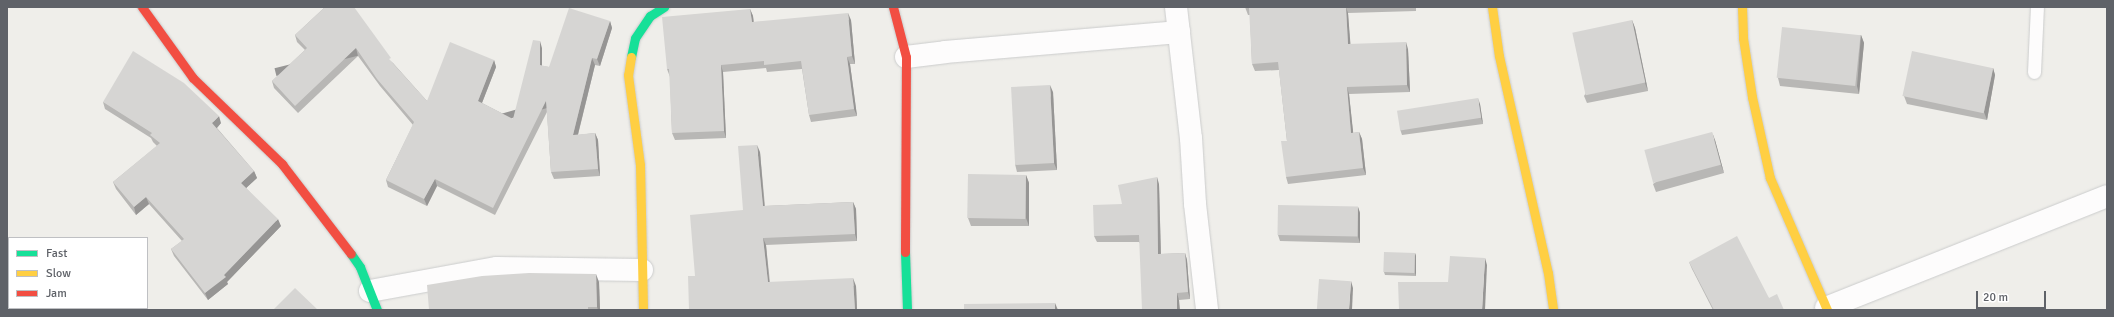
<!DOCTYPE html>
<style>
body{margin:0}
#map{position:relative;width:2114px;height:317px;overflow:hidden;background:#efeeea;font-family:Signika,sans-serif}
div>[style]{position:absolute}
[style*='--x']{left:calc(var(--x)*1px);top:calc(var(--y)*1px);width:calc(var(--w)*1px);rotate:calc(var(--a)*1deg)}
.roads{filter:drop-shadow(0 0 1px #cbcccc) drop-shadow(0 0 1px #cbcccc)}
.lane>*{height:13px;margin:-6.5px;padding:0 6.5px;transform-origin:6.5px;border-radius:6.5px;background:#fdfcfc}
.street>*{height:22px;margin:-11px;padding:0 11px;transform-origin:11px;border-radius:11px;background:#fdfcfc}
.fast>*{height:9px;margin:-4.5px;padding:0 4.5px;transform-origin:4.5px;border-radius:4.5px;background:#16e098}
.slow>*{height:9px;margin:-4.5px;padding:0 4.5px;transform-origin:4.5px;border-radius:4.5px;background:#ffcf43}
.jam>*{height:9px;margin:-4.5px;padding:0 4.5px;transform-origin:4.5px;border-radius:4.5px;background:#f24e42}
.wall>*{inset:0;background:#b8b7b5}
.shaded-wall>*{inset:0;background:#969594;transform-origin:0 0}
.building>*{inset:0;background:#d6d5d3;transform-origin:0 0}
span{translate:-50% -50%;white-space:nowrap;text-align:center;line-height:1.15;-webkit-text-stroke:4px #fff;paint-order:stroke}
.frame{position:absolute;inset:0;border:8px solid #5f6268;pointer-events:none}
.legend{position:absolute;left:8px;top:237px;width:140px;height:72px;box-sizing:border-box;background:#fff;border:1px solid #bfc0c3;margin:0;padding:5px 7px;list-style:none;font-size:12px;color:#5f6268}
.legend li{display:flex;align-items:center;gap:8px;height:20px}
.legend b{width:20px;border:1px solid #bfc0c3}
.scale{position:absolute;left:1976px;top:291px;width:70px;height:18px;box-sizing:border-box;border:2px solid #5f6268;border-top:0;padding-left:5px;font-size:12px;line-height:14px;white-space:nowrap;color:#5f6268;-webkit-text-stroke:3px #fff;paint-order:stroke}
</style>
<div id="map">
<div class="roads">
<div class="lane">
<i style="--x:2034;--y:72;--w:65;--a:-87.4"></i>
</div>
<div class="street">
<i style="--x:1176;--y:7;--w:132;--a:83.5"></i>
<i style="--x:1191;--y:138;--w:66;--a:86.5"></i>
<i style="--x:1195;--y:204;--w:107;--a:83.5"></i>
<i style="--x:906;--y:57;--w:39;--a:-7"></i>
<i style="--x:945;--y:52;--w:235;--a:-4.9"></i>
<i style="--x:370;--y:291;--w:129;--a:-10.3"></i>
<i style="--x:497;--y:268;--w:145;--a:0.8"></i>
<i style="--x:1826;--y:308;--w:302;--a:-21.7"></i>
</div>
<div class="fast">
<i style="--x:631;--y:57;--w:19;--a:-78"></i>
<i style="--x:635;--y:38;--w:27;--a:-56"></i>
<i style="--x:650;--y:16;--w:17;--a:-33"></i>
<i style="--x:905;--y:252;--w:58;--a:88"></i>
<i style="--x:351;--y:254;--w:16;--a:55"></i>
<i style="--x:360;--y:267;--w:46;--a:68.4"></i>
</div>
<div class="slow">
<i style="--x:1492;--y:7;--w:49;--a:81.9"></i>
<i style="--x:1499;--y:56;--w:222;--a:77.3"></i>
<i style="--x:1548;--y:273;--w:37;--a:82"></i>
<i style="--x:1742;--y:7;--w:31;--a:88"></i>
<i style="--x:1743;--y:38;--w:60;--a:81.3"></i>
<i style="--x:1752;--y:97;--w:83;--a:77.5"></i>
<i style="--x:1770;--y:178;--w:144;--a:66.6"></i>
<i style="--x:631;--y:57;--w:18;--a:99"></i>
<i style="--x:628;--y:75;--w:91;--a:82.4"></i>
<i style="--x:640;--y:165;--w:145;--a:88.8"></i>
</div>
<div class="jam">
<i style="--x:142;--y:7;--w:87;--a:54.3"></i>
<i style="--x:193;--y:78;--w:124;--a:44"></i>
<i style="--x:282;--y:164;--w:113;--a:52.5"></i>
<i style="--x:893;--y:7;--w:52;--a:75.4"></i>
<i style="--x:906;--y:57;--w:195;--a:90.3"></i>
</div>
</div>
<div class="wall">
<i style="clip-path:polygon(325px 7px,393px 63px,427px 101px,494px 60px,496px 67px,482px 103px,513px 119px,542px 48px,542px 66px,549px 67px,610px 21px,612px 28px,600px 66px,595px 65px,578px 135px,595px 133px,598px 140px,600px 176px,554px 179px,551px 172px,547px 112px,495px 215px,437px 186px,427px 206px,388px 187px,386px 180px,413px 125px,380px 86px,358px 56px,298px 113px,274px 88px,272px 81px,305px 50px,297px 42px,295px 35px)"></i>
<i style="clip-path:polygon(1245px 7px,1416px 7px,1416px 11px,1348px 13px,1350px 44px,1408px 49px,1410px 92px,1349px 94px,1353px 133px,1359px 132px,1362px 139px,1366px 175px,1288px 184px,1286px 177px,1287px 141px,1279px 70px,1255px 71px,1252px 64px,1250px 15px,1248px 15px)"></i>
<i style="clip-path:polygon(750px 9px,753px 16px,754px 22px,851px 20px,855px 64px,850px 64px,857px 116px,811px 122px,809px 115px,802px 69px,767px 72px,766px 68px,723px 72px,726px 138px,675px 140px,672px 133px,670px 77px,667px 69px)"></i>
<i style="clip-path:polygon(1632px 20px,1635px 28px,1648px 91px,1587px 103px,1584px 96px)"></i>
<i style="clip-path:polygon(1861px 35px,1864px 43px,1859px 94px,1780px 86px,1778px 78px)"></i>
<i style="clip-path:polygon(1993px 68px,1995px 75px,1987px 120px,1907px 104px,1904px 96px)"></i>
<i style="clip-path:polygon(1053px 92px,1057px 170px,1017px 172px,1015px 164px)"></i>
<i style="clip-path:polygon(103px 102px,221px 123px,217px 128px,254px 171px,257px 178px,246px 188px,281px 226px,227px 282px,228px 284px,208px 300px,174px 256px,171px 249px,182px 241px,149px 204px,136px 215px,116px 189px,113px 182px,157px 146px,153px 142px,151px 138px,105px 109px)"></i>
<i style="clip-path:polygon(1480px 104px,1483px 124px,1402px 135px,1400px 129px)"></i>
<i style="clip-path:polygon(1715px 140px,1724px 173px,1656px 192px,1653px 184px)"></i>
<i style="clip-path:polygon(760px 152px,765px 206px,853px 202px,856px 209px,857px 241px,766px 245px,770px 282px,856px 286px,857px 310px,689px 310px,695px 276px,743px 210px)"></i>
<i style="clip-path:polygon(1026px 175px,1029px 183px,1029px 226px,971px 226px,968px 218px)"></i>
<i style="clip-path:polygon(1159px 184px,1161px 254px,1185px 253px,1187px 260px,1190px 299px,1179px 300px,1139px 242px,1097px 242px,1094px 236px,1122px 204px)"></i>
<i style="clip-path:polygon(1358px 207px,1360px 213px,1360px 243px,1280px 241px,1278px 235px)"></i>
<i style="clip-path:polygon(1415px 253px,1416px 256px,1416px 276px,1385px 275px,1384px 272px)"></i>
<i style="clip-path:polygon(1689px 262px,1769px 298px,1784px 310px,1713px 310px,1692px 269px)"></i>
<i style="clip-path:polygon(599px 282px,600px 310px,429px 310px)"></i>
</div>
<div class="shaded-wall">
<i style="clip-path:polygon(1346px 7px,1348px 13px,1351px 51px,1348px 44px)"></i>
<i style="clip-path:polygon(750px 9px,753px 16px,754px 29px,752px 22px)"></i>
<i style="clip-path:polygon(848px 13px,851px 20px,855px 64px,852px 56px)"></i>
<i style="clip-path:polygon(1632px 20px,1635px 28px,1648px 91px,1645px 83px)"></i>
<i style="clip-path:polygon(610px 21px,612px 28px,600px 66px,597px 59px)"></i>
<i style="clip-path:polygon(1861px 35px,1864px 43px,1859px 94px,1857px 86px)"></i>
<i style="clip-path:polygon(540px 41px,542px 48px,542px 72px,540px 65px)"></i>
<i style="clip-path:polygon(1406px 42px,1408px 49px,1410px 92px,1407px 85px)"></i>
<i style="left:356px;top:48px;width:8px;height:84px;rotate:76deg"></i>
<i style="clip-path:polygon(847px 57px,850px 64px,857px 116px,854px 109px)"></i>
<i style="clip-path:polygon(592px 58px,595px 65px,576px 142px,573px 135px)"></i>
<i style="clip-path:polygon(494px 60px,496px 67px,480px 108px,478px 101px)"></i>
<i style="clip-path:polygon(721px 65px,723px 72px,726px 138px,724px 131px)"></i>
<i style="clip-path:polygon(1993px 68px,1995px 75px,1987px 120px,1984px 112px)"></i>
<i style="clip-path:polygon(1050px 85px,1053px 92px,1057px 170px,1054px 163px)"></i>
<i style="clip-path:polygon(1347px 87px,1349px 94px,1354px 140px,1351px 133px)"></i>
<i style="clip-path:polygon(1478px 98px,1480px 104px,1483px 124px,1481px 118px)"></i>
<i style="left:546px;top:101px;width:7px;height:119px;rotate:74deg"></i>
<i style="clip-path:polygon(219px 116px,221px 123px,215px 130px,212px 123px)"></i>
<i style="clip-path:polygon(1359px 132px,1362px 139px,1366px 175px,1363px 168px)"></i>
<i style="clip-path:polygon(1712px 132px,1715px 140px,1724px 173px,1721px 165px)"></i>
<i style="clip-path:polygon(595px 133px,598px 140px,600px 176px,598px 169px)"></i>
<i style="clip-path:polygon(757px 145px,760px 152px,765px 213px,763px 206px)"></i>
<i style="clip-path:polygon(254px 171px,257px 178px,244px 190px,241px 183px)"></i>
<i style="clip-path:polygon(1026px 175px,1029px 183px,1029px 226px,1026px 218px)"></i>
<i style="clip-path:polygon(1157px 177px,1159px 184px,1161px 261px,1158px 254px)"></i>
<i style="clip-path:polygon(435px 179px,437px 186px,427px 206px,424px 199px)"></i>
<i style="clip-path:polygon(146px 197px,149px 204px,136px 215px,134px 207px)"></i>
<i style="clip-path:polygon(853px 202px,856px 209px,857px 241px,855px 234px)"></i>
<i style="clip-path:polygon(1358px 207px,1360px 213px,1360px 243px,1358px 237px)"></i>
<i style="clip-path:polygon(278px 219px,281px 226px,227px 282px,228px 284px,208px 300px,205px 293px,224px 275px)"></i>
<i style="clip-path:polygon(763px 238px,766px 245px,770px 290px,768px 282px)"></i>
<i style="clip-path:polygon(1185px 253px,1187px 260px,1190px 299px,1188px 292px)"></i>
<i style="clip-path:polygon(1415px 253px,1416px 256px,1416px 276px,1415px 273px)"></i>
<i style="clip-path:polygon(1485px 258px,1487px 265px,1485px 310px,1482px 310px)"></i>
<i style="clip-path:polygon(596px 274px,599px 282px,600px 310px,598px 310px,597px 307px)"></i>
<i style="clip-path:polygon(853px 278px,856px 286px,857px 310px,855px 310px)"></i>
<i style="clip-path:polygon(1351px 281px,1353px 288px,1352px 310px,1349px 310px)"></i>
<i style="clip-path:polygon(1177px 293px,1179px 300px,1180px 310px,1177px 310px)"></i>
<i style="clip-path:polygon(1055px 303px,1058px 310px,1055px 310px)"></i>
</div>
<div class="building">
<i style="clip-path:polygon(325px 7px,354px 7px,391px 58px,389px 59px,427px 101px,450px 42px,494px 60px,478px 101px,513px 119px,533px 40px,540px 41px,540px 65px,549px 67px,569px 8px,610px 21px,597px 59px,592px 58px,573px 135px,595px 133px,598px 169px,551px 172px,546px 101px,493px 208px,435px 179px,424px 199px,386px 180px,414px 122px,377px 79px,356px 48px,295px 106px,272px 81px,307px 48px,295px 35px)"></i>
<i style="clip-path:polygon(1245px 7px,1346px 7px,1348px 44px,1406px 42px,1407px 85px,1347px 87px,1351px 133px,1359px 132px,1363px 168px,1286px 177px,1281px 141px,1287px 141px,1278px 62px,1252px 64px,1249px 8px,1246px 8px)"></i>
<i style="clip-path:polygon(750px 9px,752px 22px,848px 13px,852px 56px,847px 57px,854px 109px,809px 115px,801px 61px,764px 65px,764px 61px,721px 65px,724px 131px,672px 133px,669px 69px,667px 69px,662px 17px)"></i>
<i style="left:1632px;top:20px;width:64px;height:61px;rotate:78deg"></i>
<i style="left:1782px;top:27px;width:79px;height:51px;rotate:6deg"></i>
<i style="clip-path:polygon(133px 51px,184px 83px,219px 116px,212px 123px,254px 171px,241px 183px,278px 219px,224px 275px,226px 277px,205px 293px,171px 249px,184px 239px,146px 197px,134px 207px,113px 182px,160px 143px,150px 135px,152px 133px,103px 102px)"></i>
<i style="left:1912px;top:51px;width:83px;height:46px;rotate:12deg"></i>
<i style="left:1050px;top:85px;width:78px;height:39px;rotate:87deg"></i>
<i style="left:1478px;top:98px;width:20px;height:82px;rotate:81deg"></i>
<i style="left:1712px;top:132px;width:34px;height:70px;rotate:75deg"></i>
<i style="clip-path:polygon(757px 145px,763px 206px,853px 202px,855px 234px,763px 238px,768px 282px,853px 278px,855px 310px,689px 310px,688px 276px,695px 276px,690px 215px,743px 210px,738px 146px)"></i>
<i style="left:968px;top:174px;width:58px;height:44px;rotate:1deg"></i>
<i style="clip-path:polygon(1157px 177px,1158px 254px,1185px 253px,1188px 292px,1177px 293px,1177px 310px,1142px 310px,1139px 235px,1094px 236px,1093px 205px,1122px 204px,1118px 185px)"></i>
<i style="left:1278px;top:205px;width:80px;height:30px;rotate:1deg"></i>
<i style="clip-path:polygon(1737px 236px,1769px 298px,1777px 294px,1784px 310px,1714px 310px,1689px 262px)"></i>
<i style="left:1384px;top:252px;width:31px;height:20px;rotate:2deg"></i>
<i style="clip-path:polygon(1450px 256px,1485px 258px,1482px 310px,1399px 310px,1398px 282px,1448px 282px)"></i>
<i style="clip-path:polygon(529px 273px,596px 274px,597px 307px,588px 307px,588px 310px,429px 310px,427px 285px,482px 276px)"></i>
<i style="left:1319px;top:279px;width:32px;height:31px;rotate:4deg"></i>
<i style="clip-path:polygon(295px 288px,318px 310px,273px 310px)"></i>
<i style="clip-path:polygon(9px 289px,9px 308px,115px 308px,115px 310px,7px 310px,7px 297px)"></i>
<i style="clip-path:polygon(1055px 303px,1055px 310px,964px 310px,964px 304px)"></i>
</div>
<div class="frame"></div>
<ul class="legend">
<li><b style="height:5px;background:#16e098"></b>Fast</li>
<li><b style="height:5px;background:#ffcf43"></b>Slow</li>
<li><b style="height:5px;background:#f24e42"></b>Jam</li>
</ul>
<div class="scale">20 m</div>
</div>
